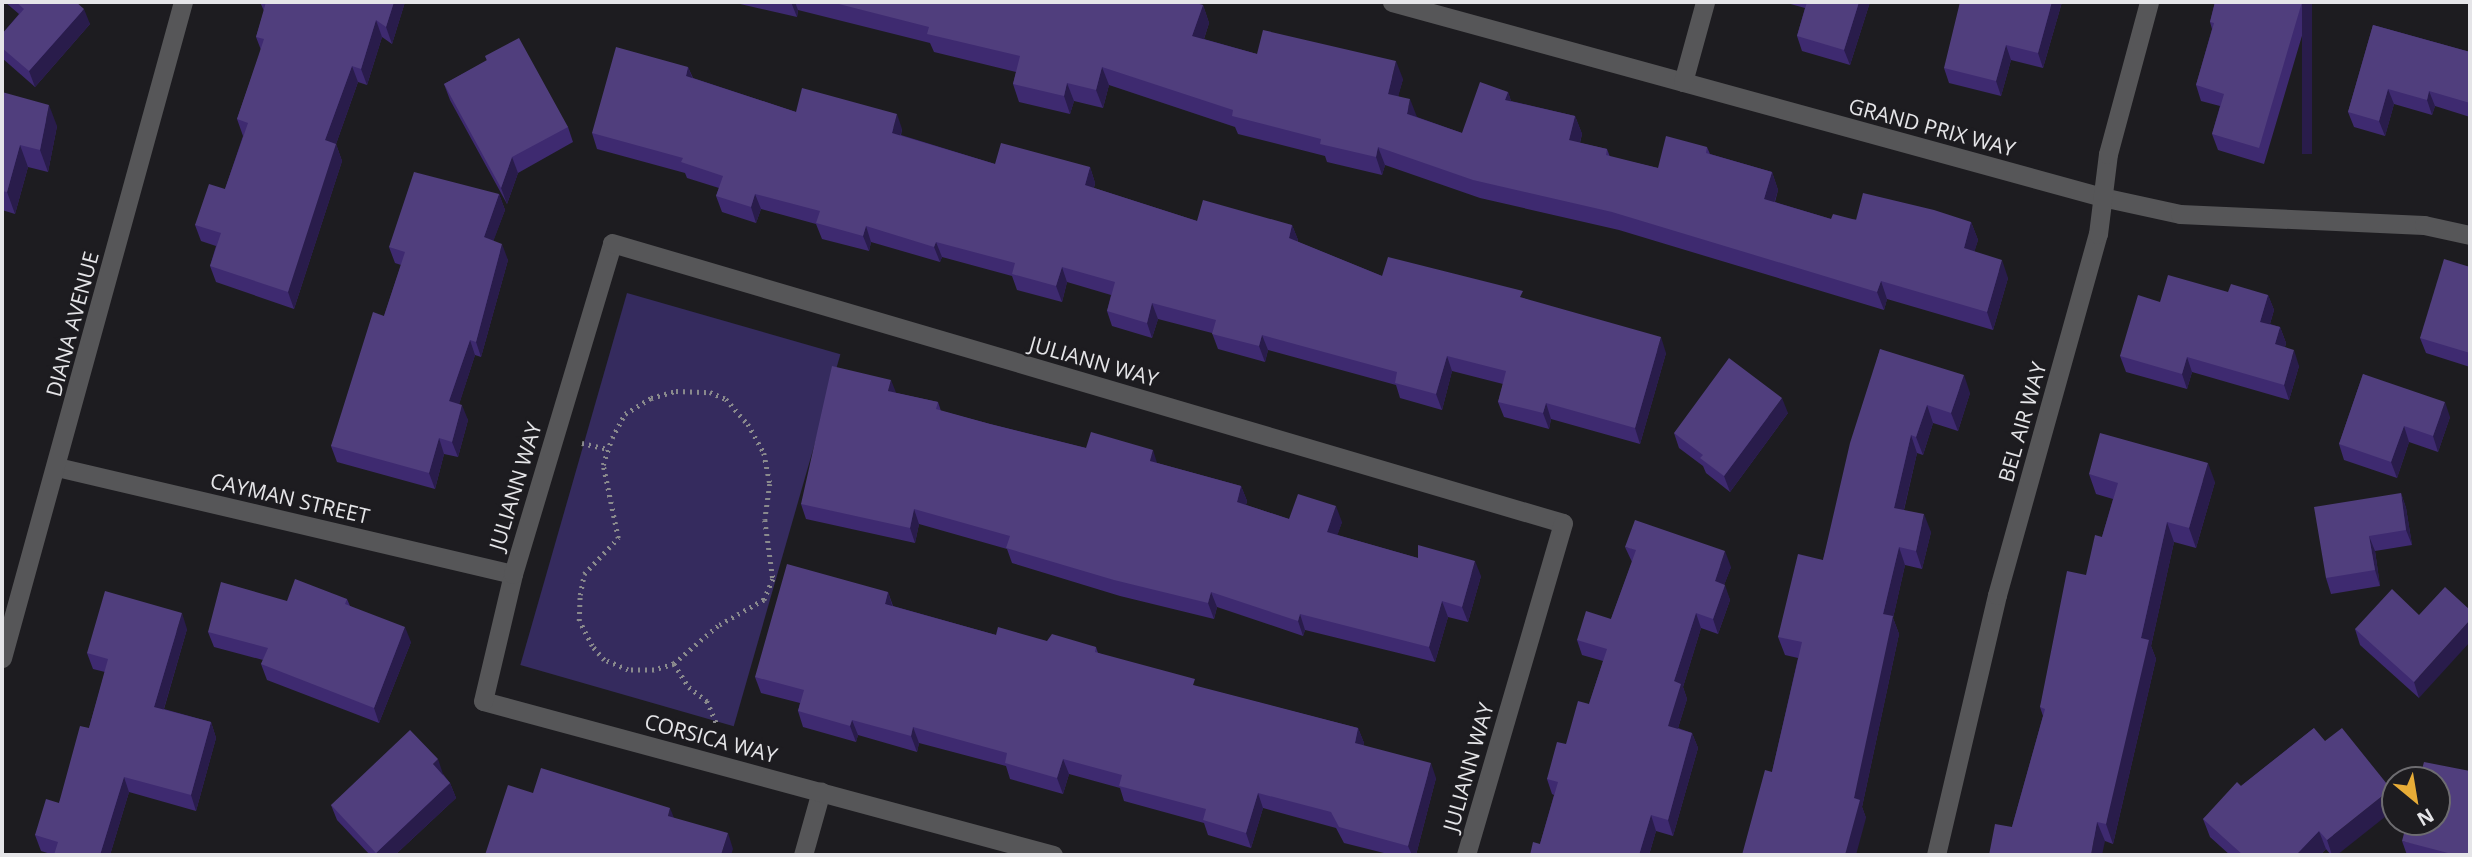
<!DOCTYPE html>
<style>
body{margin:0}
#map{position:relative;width:2472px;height:857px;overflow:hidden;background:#1d1c20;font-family:"Open Sans",sans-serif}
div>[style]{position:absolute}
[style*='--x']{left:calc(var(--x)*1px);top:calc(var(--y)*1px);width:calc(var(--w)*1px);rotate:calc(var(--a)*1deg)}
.green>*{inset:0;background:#352b5e;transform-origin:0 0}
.path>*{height:4.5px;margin-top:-2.25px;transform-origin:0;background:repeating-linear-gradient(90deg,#8a8a8d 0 2px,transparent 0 7px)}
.minor>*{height:19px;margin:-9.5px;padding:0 9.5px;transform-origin:9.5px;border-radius:9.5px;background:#565658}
.wall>*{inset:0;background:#3e2a70}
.shaded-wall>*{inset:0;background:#291c4b;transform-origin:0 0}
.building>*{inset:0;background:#503e7d}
span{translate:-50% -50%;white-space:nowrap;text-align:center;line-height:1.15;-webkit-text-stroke:5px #1d1c20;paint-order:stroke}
.street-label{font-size:21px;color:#e5e5e8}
.frame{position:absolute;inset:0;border:4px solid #e5e5e8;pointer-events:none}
.north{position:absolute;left:2381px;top:766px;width:70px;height:70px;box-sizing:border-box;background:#1d1c20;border:2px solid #6d6c70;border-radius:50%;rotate:150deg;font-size:19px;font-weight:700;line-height:28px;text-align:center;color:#e5e5e8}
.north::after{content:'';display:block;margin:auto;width:24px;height:32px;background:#e7ac37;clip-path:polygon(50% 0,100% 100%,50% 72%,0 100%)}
</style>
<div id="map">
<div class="green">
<i style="left:627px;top:293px;width:222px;height:387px;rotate:16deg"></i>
</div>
<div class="path">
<i style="--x:676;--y:391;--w:34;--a:2"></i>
<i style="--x:710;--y:392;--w:17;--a:24"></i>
<i style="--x:726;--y:399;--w:33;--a:49"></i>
<i style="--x:748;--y:424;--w:33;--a:61"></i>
<i style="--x:764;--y:453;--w:32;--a:79"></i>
<i style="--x:770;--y:484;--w:36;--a:98"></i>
<i style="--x:765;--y:520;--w:60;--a:82.3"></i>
<i style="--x:773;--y:579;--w:23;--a:113"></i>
<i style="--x:764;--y:600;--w:53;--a:150.5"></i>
<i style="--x:718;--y:626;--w:58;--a:139.2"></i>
<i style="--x:674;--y:664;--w:21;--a:163"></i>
<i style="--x:654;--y:670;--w:26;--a:180"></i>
<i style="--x:628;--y:670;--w:26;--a:-157"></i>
<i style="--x:604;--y:660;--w:18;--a:-131"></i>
<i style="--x:592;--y:646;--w:28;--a:-117"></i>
<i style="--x:579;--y:621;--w:26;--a:-88"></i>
<i style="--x:580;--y:595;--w:21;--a:-79"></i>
<i style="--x:584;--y:574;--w:50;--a:-46.6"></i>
<i style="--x:618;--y:538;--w:75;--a:-101.6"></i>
<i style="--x:603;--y:465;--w:28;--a:-72"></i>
<i style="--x:612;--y:438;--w:27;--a:-62"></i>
<i style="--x:625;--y:414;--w:31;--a:-32"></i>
<i style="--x:651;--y:398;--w:26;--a:-16"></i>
<i style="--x:582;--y:443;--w:27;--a:13"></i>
<i style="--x:674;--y:664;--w:27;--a:57"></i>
<i style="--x:689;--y:687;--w:23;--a:38"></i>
<i style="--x:707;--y:701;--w:26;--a:67"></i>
</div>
<div class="minor">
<i style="--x:1392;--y:2;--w:736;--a:15.36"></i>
<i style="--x:2102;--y:197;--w:80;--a:12.3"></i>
<i style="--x:2180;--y:214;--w:244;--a:2.6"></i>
<i style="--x:2424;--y:225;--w:47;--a:12.3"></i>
<i style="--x:1683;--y:82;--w:83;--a:-74.6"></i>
<i style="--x:57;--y:467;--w:468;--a:13.2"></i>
<i style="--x:2;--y:658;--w:681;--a:-74.58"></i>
<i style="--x:803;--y:855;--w:66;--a:-74.3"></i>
<i style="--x:1053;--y:855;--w:590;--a:-164.88"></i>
<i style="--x:483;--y:701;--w:130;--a:-76.7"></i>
<i style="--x:513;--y:574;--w:345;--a:-73.3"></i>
<i style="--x:612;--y:243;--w:991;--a:16.41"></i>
<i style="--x:1563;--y:523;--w:346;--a:106.3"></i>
<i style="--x:1936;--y:855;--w:267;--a:-76.8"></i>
<i style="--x:1997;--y:595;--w:375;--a:-74.4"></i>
<i style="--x:2098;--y:234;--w:81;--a:-82.9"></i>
<i style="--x:2108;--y:154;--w:157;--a:-74.9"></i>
</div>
<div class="wall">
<i style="clip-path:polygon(5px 2px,76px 2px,90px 24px,35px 87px,2px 58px,2px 34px,19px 14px)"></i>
<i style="clip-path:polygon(260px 2px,405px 2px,392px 44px,382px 37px,367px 85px,358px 82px,336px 144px,342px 161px,294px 309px,216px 282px,210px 266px,216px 246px,201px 241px,195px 225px,225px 189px,243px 136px,237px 119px,261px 50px,256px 37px,264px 11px)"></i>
<i style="clip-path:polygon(740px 2px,1191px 2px,1203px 5px,1209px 23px,1204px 39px,1257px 54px,1403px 79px,1398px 96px,1417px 117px,1462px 133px,1508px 92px,1511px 101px,1575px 116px,1582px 134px,1580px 143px,1607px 149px,1610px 157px,1658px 168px,1707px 147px,1710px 154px,1772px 172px,1778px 190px,1775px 202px,1831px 219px,1971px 222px,1978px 240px,1974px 252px,2008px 278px,1993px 330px,1887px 299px,1884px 310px,1619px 230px,1480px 198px,1385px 165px,1382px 175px,1327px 162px,1325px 156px,1238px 134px,1235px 127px,1109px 85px,1103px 108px,1074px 101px,1070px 114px,1019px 102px,1013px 84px,1016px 72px,934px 52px,930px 43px,798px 10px,797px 17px,740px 4px)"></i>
<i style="clip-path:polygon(1783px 2px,1870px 2px,1850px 65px,1802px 51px,1797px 36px,1805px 8px)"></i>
<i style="clip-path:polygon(2062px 2px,2043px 68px,2011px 60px,2001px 96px,1949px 83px,1944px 68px)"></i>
<i style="clip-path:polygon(2215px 2px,2312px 2px,2264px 164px,2218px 150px,2212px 134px,2220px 106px,2201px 101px,2196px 85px,2212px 29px,2210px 22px)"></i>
<i style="clip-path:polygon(2373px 25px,2470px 52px,2470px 117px,2435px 106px,2432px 115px,2394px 104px,2385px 136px,2354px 127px,2348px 112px)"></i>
<i style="clip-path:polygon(485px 56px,568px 127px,573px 142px,518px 173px,507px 204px,450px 100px,444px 84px,487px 61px)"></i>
<i style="clip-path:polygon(688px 67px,693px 78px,796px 112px,902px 129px,901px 135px,995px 164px,1090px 167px,1095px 183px,1094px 188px,1197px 221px,1292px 225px,1298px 240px,1298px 242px,1382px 276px,1526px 299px,1666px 353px,1640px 444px,1551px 419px,1549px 429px,1504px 417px,1498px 402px,1503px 384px,1452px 371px,1442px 410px,1400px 398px,1396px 385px,1268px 350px,1265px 362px,1218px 349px,1212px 333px,1158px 319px,1152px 338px,1112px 326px,1107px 311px,1111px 295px,1067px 282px,1062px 302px,1017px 290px,1012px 276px,942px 257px,940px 262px,871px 242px,869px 251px,822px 239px,816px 224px,761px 209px,756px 223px,722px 212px,716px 196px,719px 188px,687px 178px,685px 173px,597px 149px,592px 133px)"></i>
<i style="clip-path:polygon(2px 92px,57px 126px,48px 172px,28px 167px,15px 214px,2px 210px)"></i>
<i style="clip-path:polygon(499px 194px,505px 210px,493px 241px,508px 260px,481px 357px,475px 355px,459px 404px,468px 420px,458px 457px,444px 454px,435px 489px,337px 462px,331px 446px,384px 316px,401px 265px,395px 263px,389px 247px)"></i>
<i style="clip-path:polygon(2470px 267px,2470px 367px,2426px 353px,2420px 338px)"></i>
<i style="clip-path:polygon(2228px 292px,2268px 295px,2274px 310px,2270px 324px,2280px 327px,2286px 343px,2285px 347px,2299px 366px,2289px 400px,2192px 372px,2187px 389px,2126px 372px,2120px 356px,2160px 302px)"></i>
<i style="clip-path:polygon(1880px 349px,1970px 393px,1958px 431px,1933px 423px,1923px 455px,1917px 453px,1904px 510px,1931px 532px,1922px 569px,1905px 565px,1893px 618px,1899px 634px,1862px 807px,1866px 818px,1772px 772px,1798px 658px,1785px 655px,1778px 637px,1823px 560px)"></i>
<i style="clip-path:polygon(2363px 374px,2450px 417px,2438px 452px,2409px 442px,2397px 478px,2344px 460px,2339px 444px)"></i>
<i style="clip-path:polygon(896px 393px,938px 402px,941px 411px,990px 424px,1086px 448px,1157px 463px,1241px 486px,1247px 501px,1246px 505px,1289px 519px,1342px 522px,1337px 535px,1481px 576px,1468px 622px,1448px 617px,1435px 662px,1305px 630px,1303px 636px,1217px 607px,1214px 619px,1120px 596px,1012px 563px,1007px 549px,919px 524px,915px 543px,806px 519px,801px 504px)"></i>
<i style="clip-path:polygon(1788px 413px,1730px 492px,1706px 473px,1703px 466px,1679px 448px,1674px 433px)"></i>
<i style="clip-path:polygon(2089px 474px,2215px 482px,2196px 548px,2174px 542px,2151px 646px,2156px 659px,2113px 844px,2105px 841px,2012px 827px,2043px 716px,2040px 707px,2102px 537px,2113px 499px,2096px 494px)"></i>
<i style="clip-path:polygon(2401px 493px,2406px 508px,2412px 545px,2375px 551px,2380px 586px,2331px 594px,2326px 578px)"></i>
<i style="clip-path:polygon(1625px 547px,1731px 567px,1724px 585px,1730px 600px,1718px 634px,1701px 628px,1683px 687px,1687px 699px,1678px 728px,1692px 733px,1698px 748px,1673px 836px,1656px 831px,1649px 855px,1530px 855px,1540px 844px,1554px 795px,1552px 794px,1547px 779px,1589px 704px,1603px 661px,1582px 655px,1577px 640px,1611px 619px,1632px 562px)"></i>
<i style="clip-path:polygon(888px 592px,893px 606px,996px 635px,1096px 647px,1098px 653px,1198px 687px,1358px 728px,1364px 743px,1363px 746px,1436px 778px,1416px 855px,1392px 855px,1344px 843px,1336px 828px,1263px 808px,1251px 848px,1208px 835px,1204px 823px,1124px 801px,1120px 788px,1069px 774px,1063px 794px,1010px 779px,1006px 766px,919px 743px,917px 752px,858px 735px,856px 742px,803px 727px,798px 711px,800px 703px,761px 693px,755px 677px)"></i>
<i style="clip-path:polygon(347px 599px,350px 606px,411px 642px,379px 723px,267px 680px,261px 664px,263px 660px,214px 647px,208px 632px,287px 601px)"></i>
<i style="clip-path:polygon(2419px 615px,2419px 698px,2360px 645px,2355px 629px)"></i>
<i style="clip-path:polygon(187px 629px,164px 709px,211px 722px,216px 738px,196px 811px,129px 792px,110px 855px,54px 855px,41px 851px,35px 835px,59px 803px,89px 728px,105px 672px,93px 669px,87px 653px)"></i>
<i style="clip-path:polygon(2314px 728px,2337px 855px,2331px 855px,2326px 849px,2320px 855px,2230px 855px,2210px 837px,2203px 819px,2241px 786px)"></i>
<i style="clip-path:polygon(443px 774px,450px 783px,456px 798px,395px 855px,370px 855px,337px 820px,331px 805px)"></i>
<i style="clip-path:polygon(2402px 841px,2470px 855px,2407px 855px)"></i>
</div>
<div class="shaded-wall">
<i style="clip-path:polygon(394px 2px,405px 2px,392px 44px,386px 27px)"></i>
<i style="clip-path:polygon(791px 2px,795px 2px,798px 10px,797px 17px)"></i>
<i style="clip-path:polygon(1859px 2px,1870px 2px,1850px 65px,1844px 50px)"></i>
<i style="clip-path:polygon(2052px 2px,2062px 2px,2043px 68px,2038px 53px)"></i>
<i style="left:2302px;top:2px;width:10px;height:152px"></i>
<i style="clip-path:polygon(1203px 5px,1209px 23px,1199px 54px,1192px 36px)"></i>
<i style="clip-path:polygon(84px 9px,90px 24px,35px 87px,29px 71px)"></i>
<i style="clip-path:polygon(376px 20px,382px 37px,367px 85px,361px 69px)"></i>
<i style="clip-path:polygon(2006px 45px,2011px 60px,2001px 96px,1996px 81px)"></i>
<i style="clip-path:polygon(1396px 61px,1403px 79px,1394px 112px,1388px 94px)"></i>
<i style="clip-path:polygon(352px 66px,358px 82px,336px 144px,342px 161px,294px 309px,288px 292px,325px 140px)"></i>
<i style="clip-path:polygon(688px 67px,694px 82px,686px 76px)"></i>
<i style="clip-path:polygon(1102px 67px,1109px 85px,1103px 108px,1096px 90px)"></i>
<i style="clip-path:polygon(1067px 83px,1074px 101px,1070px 114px,1064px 96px)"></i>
<i style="clip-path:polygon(2388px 89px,2394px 104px,2385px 136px,2379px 121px)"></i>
<i style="clip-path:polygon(2429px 91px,2435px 106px,2432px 115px,2427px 100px)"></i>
<i style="clip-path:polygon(1508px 92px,1514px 110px,1505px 100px)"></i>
<i style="clip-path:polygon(1410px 99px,1417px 117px,1407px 114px)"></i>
<i style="clip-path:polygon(49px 105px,57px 126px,48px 172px,40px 150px)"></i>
<i style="clip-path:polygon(897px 114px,902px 129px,897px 148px,892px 133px)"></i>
<i style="clip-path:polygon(1575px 116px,1582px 134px,1576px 158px,1569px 140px)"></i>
<i style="clip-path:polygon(20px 145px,28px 167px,15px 214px,7px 192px)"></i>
<i style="clip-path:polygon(1378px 147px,1385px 165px,1382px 175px,1376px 157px)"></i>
<i style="clip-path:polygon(512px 157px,518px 173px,507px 204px,501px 188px)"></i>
<i style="clip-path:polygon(1090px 167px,1095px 183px,1090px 201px,1085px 185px)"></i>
<i style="clip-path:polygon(1772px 172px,1778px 190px,1770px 217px,1764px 199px)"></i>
<i style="clip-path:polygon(499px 194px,505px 210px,489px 253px,484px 237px)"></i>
<i style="clip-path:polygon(755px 194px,761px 209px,756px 223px,751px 207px)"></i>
<i style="clip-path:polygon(1971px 222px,1978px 240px,1970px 266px,1964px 248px)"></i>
<i style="clip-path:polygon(1292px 225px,1298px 240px,1294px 254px,1289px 238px)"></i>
<i style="clip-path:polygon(866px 226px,871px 242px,869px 251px,863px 236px)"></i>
<i style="clip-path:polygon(936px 242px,942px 257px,940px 262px,934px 247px)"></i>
<i style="clip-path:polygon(502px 244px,508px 260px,481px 357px,476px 342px)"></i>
<i style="clip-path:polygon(2002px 260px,2008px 278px,1993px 330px,1987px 312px)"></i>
<i style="clip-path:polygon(1062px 267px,1067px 282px,1062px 302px,1056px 286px)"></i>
<i style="clip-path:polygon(1881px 281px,1887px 299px,1884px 310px,1877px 292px)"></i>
<i style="clip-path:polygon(2268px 295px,2274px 310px,2266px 337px,2260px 322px)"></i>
<i style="clip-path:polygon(1152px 303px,1158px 319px,1152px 338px,1147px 323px)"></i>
<i style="clip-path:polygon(2280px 327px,2286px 343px,2281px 359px,2275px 344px)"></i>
<i style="clip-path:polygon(1262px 335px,1268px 350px,1265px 362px,1259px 346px)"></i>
<i style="clip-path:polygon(1661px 337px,1666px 353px,1640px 444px,1635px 428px)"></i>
<i style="clip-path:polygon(470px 340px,475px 355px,455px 417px,449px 401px)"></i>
<i style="clip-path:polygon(2294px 350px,2299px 366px,2289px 400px,2284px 385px)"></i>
<i style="clip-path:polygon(1447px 356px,1452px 371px,1442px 410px,1436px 394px)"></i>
<i style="clip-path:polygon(2187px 357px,2192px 372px,2187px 389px,2182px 374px)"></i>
<i style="clip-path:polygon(1964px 375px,1970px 393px,1958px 431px,1951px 413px)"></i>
<i style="clip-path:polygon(891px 380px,897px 395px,888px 391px)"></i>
<i style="clip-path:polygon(1782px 398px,1788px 413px,1730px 492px,1724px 476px)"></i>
<i style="clip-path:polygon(2445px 402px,2450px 417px,2438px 452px,2433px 436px)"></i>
<i style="clip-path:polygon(1546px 403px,1551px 419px,1549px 429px,1543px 413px)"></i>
<i style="clip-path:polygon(462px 405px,468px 420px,458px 457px,452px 442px)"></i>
<i style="clip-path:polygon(1927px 405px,1933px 423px,1923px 455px,1916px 437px)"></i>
<i style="clip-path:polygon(2404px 426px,2409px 442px,2397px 478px,2391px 462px)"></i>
<i style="clip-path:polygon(1911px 435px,1917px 453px,1900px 526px,1894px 508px)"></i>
<i style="clip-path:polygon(439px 438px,444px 454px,435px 489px,429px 473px)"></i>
<i style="clip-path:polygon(1153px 450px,1158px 466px,1150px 461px)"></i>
<i style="clip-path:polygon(2208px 463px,2215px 482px,2196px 548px,2189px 528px)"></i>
<i style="clip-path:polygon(1241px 486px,1247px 501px,1242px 517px,1237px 502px)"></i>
<i style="clip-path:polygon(2401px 493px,2406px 508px,2412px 545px,2406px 530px)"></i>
<i style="clip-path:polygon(1336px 506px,1342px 522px,1333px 548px,1327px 532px)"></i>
<i style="clip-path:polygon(914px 509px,919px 524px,915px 543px,910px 528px)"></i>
<i style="clip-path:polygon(1924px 514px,1931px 532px,1922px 569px,1916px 551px)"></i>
<i style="clip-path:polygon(2167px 522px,2174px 542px,2151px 646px,2156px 659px,2113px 844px,2106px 824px,2141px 638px)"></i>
<i style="clip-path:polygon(2369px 536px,2375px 551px,2380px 586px,2375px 570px)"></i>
<i style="clip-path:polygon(1899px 547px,1905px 565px,1893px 618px,1899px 634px,1862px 807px,1866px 818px,1856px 855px,1845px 855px,1883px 614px)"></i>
<i style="clip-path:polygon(1725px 551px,1731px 567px,1720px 596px,1715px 581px)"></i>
<i style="clip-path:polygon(1475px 561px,1481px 576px,1468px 622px,1462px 607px)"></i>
<i style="clip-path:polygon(1725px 585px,1730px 600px,1718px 634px,1713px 619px)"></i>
<i style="clip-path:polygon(888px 592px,893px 608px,885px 604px)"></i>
<i style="clip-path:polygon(1211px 592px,1217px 607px,1214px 619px,1208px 603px)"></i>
<i style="clip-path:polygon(1442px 601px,1448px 617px,1435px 662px,1429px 647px)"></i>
<i style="clip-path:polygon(182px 613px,187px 629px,160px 722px,154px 707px)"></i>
<i style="clip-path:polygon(1696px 613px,1701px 628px,1683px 687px,1687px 699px,1674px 741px,1668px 726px,1674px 681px)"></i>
<i style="clip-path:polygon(1300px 614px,1305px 630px,1303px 636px,1298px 621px)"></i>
<i style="clip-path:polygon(2470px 620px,2470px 642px,2419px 698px,2414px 682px)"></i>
<i style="clip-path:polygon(405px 627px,411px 642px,379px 723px,374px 708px)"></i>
<i style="clip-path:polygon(852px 720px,858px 735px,856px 742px,850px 726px)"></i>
<i style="clip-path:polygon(211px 722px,216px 738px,196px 811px,191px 795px)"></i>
<i style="clip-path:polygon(913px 727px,919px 743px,917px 752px,911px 736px)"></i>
<i style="clip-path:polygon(1358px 728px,1364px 743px,1360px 759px,1355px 743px)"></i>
<i style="clip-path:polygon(1692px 733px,1698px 748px,1673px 836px,1668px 820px)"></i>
<i style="clip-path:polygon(438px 759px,443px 774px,438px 779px,433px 764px)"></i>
<i style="clip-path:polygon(1063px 759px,1069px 774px,1063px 794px,1057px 778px)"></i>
<i style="clip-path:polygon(1431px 763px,1436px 778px,1416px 855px,1412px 855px,1408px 846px)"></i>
<i style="clip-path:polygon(124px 777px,129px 792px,110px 855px,100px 855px)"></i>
<i style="clip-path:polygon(450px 783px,456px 798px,395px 855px,377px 855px,376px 853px)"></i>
<i style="clip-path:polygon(2391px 789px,2395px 799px,2395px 809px,2337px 855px,2332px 855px,2327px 840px)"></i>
<i style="clip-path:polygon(1258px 793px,1263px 808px,1251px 848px,1246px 833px)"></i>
<i style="clip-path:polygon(670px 808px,676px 823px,668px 816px)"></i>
<i style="clip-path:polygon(1651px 815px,1656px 831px,1649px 855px,1639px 855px)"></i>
<i style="clip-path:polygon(2097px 822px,2105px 841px,2102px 855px,2091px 855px)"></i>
<i style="clip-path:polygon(2319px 831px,2326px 849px,2320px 855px,2296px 855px)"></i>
<i style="clip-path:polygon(728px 833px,733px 849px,731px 855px,721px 855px)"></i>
</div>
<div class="building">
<i style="clip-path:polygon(16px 2px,76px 2px,84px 9px,29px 71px,2px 48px,2px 34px,24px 9px)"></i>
<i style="clip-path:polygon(266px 2px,394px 2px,386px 27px,376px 20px,361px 69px,352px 66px,325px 140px,336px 144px,288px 292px,210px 266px,221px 233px,195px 225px,209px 184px,225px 189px,248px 123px,237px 119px,264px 39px,256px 37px)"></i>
<i style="clip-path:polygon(831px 2px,1191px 2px,1203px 5px,1192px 36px,1257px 54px,1263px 30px,1396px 61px,1388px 94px,1410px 99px,1407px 114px,1462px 133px,1480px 82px,1508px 92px,1505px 100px,1575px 116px,1569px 140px,1607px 149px,1606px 155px,1658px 168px,1666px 136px,1707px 147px,1706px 153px,1772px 172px,1764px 199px,1831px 219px,1833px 214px,1856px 220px,1863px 193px,1934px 210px,1971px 222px,1964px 248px,2002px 260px,1987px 312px,1881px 281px,1877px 292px,1612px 212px,1473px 180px,1378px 147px,1376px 157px,1320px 144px,1321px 139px,1232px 116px,1233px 110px,1102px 67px,1096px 90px,1067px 83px,1064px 96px,1013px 84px,1020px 56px,927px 34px,929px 27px)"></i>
<i style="clip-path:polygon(1807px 2px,1859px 2px,1844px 50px,1797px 36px)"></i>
<i style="clip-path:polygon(1960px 2px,2052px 2px,2038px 53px,2006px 45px,1996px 81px,1944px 68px)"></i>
<i style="clip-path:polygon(2215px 2px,2302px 2px,2259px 148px,2212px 134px,2224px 94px,2196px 85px,2214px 23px,2210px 22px)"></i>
<i style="clip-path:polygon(2373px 25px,2470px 52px,2470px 103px,2429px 91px,2427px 100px,2388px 89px,2379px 121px,2348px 112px)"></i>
<i style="clip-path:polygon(519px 38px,568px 127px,512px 157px,501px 188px,444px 84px,487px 60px,485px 56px)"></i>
<i style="clip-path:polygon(616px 47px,688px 67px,686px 76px,796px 112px,802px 88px,897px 114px,892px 133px,995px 164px,1001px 143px,1090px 167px,1085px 185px,1197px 221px,1203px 200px,1292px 225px,1289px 238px,1382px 276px,1388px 257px,1523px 291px,1520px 297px,1661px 337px,1635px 428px,1546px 403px,1543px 413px,1498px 402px,1506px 371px,1447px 356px,1436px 394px,1395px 383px,1397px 372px,1262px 335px,1259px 346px,1212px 334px,1216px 320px,1152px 303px,1147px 323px,1107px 311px,1115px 282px,1062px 267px,1056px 286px,1012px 274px,1015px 263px,936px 242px,934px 247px,866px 226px,863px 236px,816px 223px,820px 211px,755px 194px,751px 207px,716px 196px,723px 176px,681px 162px,683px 158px,592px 133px)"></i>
<i style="clip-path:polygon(2px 92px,49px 105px,40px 150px,20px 145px,7px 192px,2px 191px)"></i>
<i style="clip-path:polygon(414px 172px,499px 194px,484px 237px,502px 244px,476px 342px,470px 340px,449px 401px,462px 405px,452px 442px,439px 438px,429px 473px,331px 446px,373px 312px,384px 316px,405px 252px,389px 247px)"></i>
<i style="clip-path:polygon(2444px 259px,2470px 267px,2470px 353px,2420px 338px)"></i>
<i style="clip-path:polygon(2168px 275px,2228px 292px,2231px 284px,2268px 295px,2260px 322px,2280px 327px,2275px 344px,2294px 350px,2284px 385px,2187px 357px,2182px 374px,2120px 356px,2138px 295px,2160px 302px)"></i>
<i style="clip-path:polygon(1880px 349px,1964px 375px,1951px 413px,1927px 405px,1916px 437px,1911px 435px,1894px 508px,1924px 514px,1916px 551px,1899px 547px,1883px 614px,1893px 616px,1854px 798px,1860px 800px,1845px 855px,1742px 855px,1765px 770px,1772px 772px,1802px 642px,1778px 637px,1798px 554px,1823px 560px,1850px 443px)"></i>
<i style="clip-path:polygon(1729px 358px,1782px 398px,1724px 476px,1700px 458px,1703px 455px,1674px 433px)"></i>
<i style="clip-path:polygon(832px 366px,891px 380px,888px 391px,938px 402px,936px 409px,990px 424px,1086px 448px,1091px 432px,1153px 450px,1150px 461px,1241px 486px,1237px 502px,1289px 519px,1298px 494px,1336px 506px,1327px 532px,1418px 558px,1418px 545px,1475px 561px,1462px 607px,1442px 601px,1429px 647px,1300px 614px,1298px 621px,1211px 592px,1208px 603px,1114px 580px,1006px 548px,1010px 536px,914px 509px,910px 528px,801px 504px)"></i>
<i style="clip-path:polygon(2363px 374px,2445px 402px,2433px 436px,2404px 426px,2391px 462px,2339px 444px)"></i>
<i style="clip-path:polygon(2100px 433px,2208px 463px,2189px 528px,2167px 522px,2141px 638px,2149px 640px,2106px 824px,2097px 822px,2091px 855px,1989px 855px,1995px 824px,2012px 827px,2045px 709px,2040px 707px,2067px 571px,2086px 575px,2095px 535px,2102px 537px,2118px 483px,2089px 474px)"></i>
<i style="clip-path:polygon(2401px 493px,2406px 530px,2369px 536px,2375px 570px,2326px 578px,2314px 507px)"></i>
<i style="clip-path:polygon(1635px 520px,1725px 551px,1715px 581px,1725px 585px,1713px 619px,1696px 613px,1674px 681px,1681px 684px,1668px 726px,1692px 733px,1668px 820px,1651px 815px,1639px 855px,1530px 855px,1533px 842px,1540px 844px,1558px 782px,1547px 779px,1557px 742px,1566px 744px,1578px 701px,1589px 704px,1607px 649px,1577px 640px,1586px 611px,1611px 619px,1636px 550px,1625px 547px)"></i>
<i style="clip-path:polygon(787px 564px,888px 592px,885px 604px,996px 635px,998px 627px,1047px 641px,1052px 634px,1096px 647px,1095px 652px,1195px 679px,1193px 685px,1358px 728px,1355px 743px,1431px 763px,1408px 846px,1339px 827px,1331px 812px,1258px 793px,1246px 833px,1203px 820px,1206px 809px,1119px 786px,1122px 775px,1063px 759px,1057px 778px,1005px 763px,1007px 753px,913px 727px,911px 736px,852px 720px,850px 726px,798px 711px,804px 690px,755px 677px)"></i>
<i style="clip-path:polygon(295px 579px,347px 599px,345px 604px,405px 627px,374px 708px,261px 664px,268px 648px,208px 632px,221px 582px,287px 601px)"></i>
<i style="clip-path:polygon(2445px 587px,2470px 610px,2470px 620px,2414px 682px,2355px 629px,2392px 589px,2419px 615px)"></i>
<i style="clip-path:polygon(105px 591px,182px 613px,154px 707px,211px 722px,191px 795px,124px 777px,100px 855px,54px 855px,58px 842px,35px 835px,46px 799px,59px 803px,80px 726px,89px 728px,108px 659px,87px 653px)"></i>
<i style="clip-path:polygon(2314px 728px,2325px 741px,2342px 728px,2391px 789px,2327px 840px,2319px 831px,2296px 855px,2243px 855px,2203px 819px,2237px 782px,2241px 786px)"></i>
<i style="clip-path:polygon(410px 730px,438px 759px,433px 764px,450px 783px,376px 853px,331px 805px)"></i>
<i style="clip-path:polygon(2424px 762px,2470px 771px,2470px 855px,2447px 855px,2448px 853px,2402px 841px,2407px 822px,2437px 822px,2437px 780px,2419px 780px)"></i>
<i style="clip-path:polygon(541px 768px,670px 808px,668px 816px,728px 833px,721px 855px,485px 855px,508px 785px,533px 793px)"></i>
</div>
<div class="street-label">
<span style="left:1932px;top:127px;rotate:15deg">GRAND PRIX WAY</span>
<span style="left:72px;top:324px;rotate:-75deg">DIANA AVENUE</span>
<span style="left:1094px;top:361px;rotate:16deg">JULIANN WAY</span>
<span style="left:2022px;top:422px;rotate:-74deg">BEL AIR WAY</span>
<span style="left:515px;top:486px;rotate:-73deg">JULIANN WAY</span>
<span style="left:290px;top:498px;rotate:13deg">CAYMAN STREET</span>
<span style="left:711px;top:738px;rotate:15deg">CORSICA WAY</span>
<span style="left:1468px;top:767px;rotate:-74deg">JULIANN WAY</span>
</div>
<div class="frame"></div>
<div class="north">N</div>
</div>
